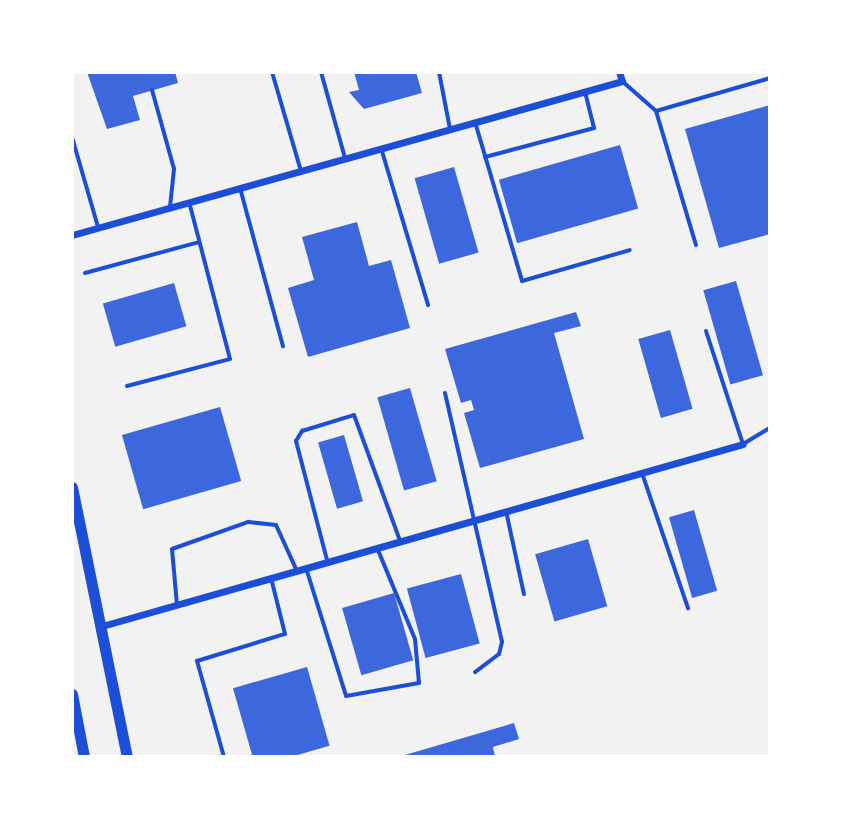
<!DOCTYPE html>
<style>
body{margin:0}
#map{position:relative;width:842px;height:829px;overflow:hidden;background:#f2f2f2;font-family:Inter,sans-serif}
div>[style]{position:absolute}
[style*='--x']{left:calc(var(--x)*1px);top:calc(var(--y)*1px);width:calc(var(--w)*1px);rotate:calc(var(--a)*1deg)}
.building>*{inset:0;background:#3d67dc;transform-origin:0 0}
.service>*{height:4px;margin:-2px;padding:0 2px;transform-origin:2px;border-radius:2px;background:#1d4ed8}
.minor>*{height:7px;margin:-3.5px;padding:0 3.5px;transform-origin:3.5px;border-radius:3.5px;background:#1d4ed8}
.primary>*{height:11px;margin:-5.5px;padding:0 5.5px;transform-origin:5.5px;border-radius:5.5px;background:#1d4ed8}
span{translate:-50% -50%;white-space:nowrap;text-align:center;line-height:1.15;-webkit-text-stroke:7px #fff;paint-order:stroke}
.frame{position:absolute;inset:0;border:74px solid #fff;pointer-events:none}
</style>
<div id="map">
<div class="building">
<i style="clip-path:polygon(87px 72px,175px 72px,178px 83px,133px 96px,140px 120px,107px 129px)"></i>
<i style="clip-path:polygon(354px 72px,416px 72px,422px 93px,364px 109px,349px 92px,359px 90px)"></i>
<i style="clip-path:polygon(770px 105px,770px 234px,719px 248px,685px 129px)"></i>
<i style="left:620px;top:145px;width:66px;height:126px;rotate:74deg"></i>
<i style="left:454px;top:167px;width:89px;height:41px;rotate:74deg"></i>
<i style="clip-path:polygon(357px 222px,369px 266px,391px 260px,410px 328px,308px 357px,288px 288px,314px 280px,302px 237px)"></i>
<i style="left:736px;top:281px;width:98px;height:34px;rotate:74deg"></i>
<i style="left:174px;top:283px;width:45px;height:74px;rotate:74deg"></i>
<i style="clip-path:polygon(576px 312px,581px 326px,554px 333px,584px 439px,480px 468px,464px 413px,474px 410px,471px 400px,461px 403px,445px 349px)"></i>
<i style="left:670px;top:330px;width:82px;height:33px;rotate:74deg"></i>
<i style="left:410px;top:388px;width:97px;height:34px;rotate:74deg"></i>
<i style="left:220px;top:407px;width:77px;height:102px;rotate:74deg"></i>
<i style="left:344px;top:435px;width:69px;height:27px;rotate:74deg"></i>
<i style="left:694px;top:510px;width:84px;height:26px;rotate:74deg"></i>
<i style="left:588px;top:539px;width:70px;height:55px;rotate:74deg"></i>
<i style="left:461px;top:574px;width:72px;height:56px;rotate:75deg"></i>
<i style="left:394px;top:593px;width:70px;height:54px;rotate:74deg"></i>
<i style="left:307px;top:667px;width:82px;height:77px;rotate:74deg"></i>
<i style="clip-path:polygon(514px 723px,519px 739px,493px 747px,495px 757px,398px 757px)"></i>
</div>
<div class="service">
<i style="--x:272;--y:72;--w:103;--a:73.7"></i>
<i style="--x:321;--y:72;--w:89;--a:74.4"></i>
<i style="--x:439;--y:72;--w:58;--a:79.1"></i>
<i style="--x:622;--y:81;--w:45;--a:41.4"></i>
<i style="--x:656;--y:111;--w:119;--a:-16.1"></i>
<i style="--x:152;--y:90;--w:82;--a:74.4"></i>
<i style="--x:174;--y:169;--w:38;--a:96"></i>
<i style="--x:656;--y:111;--w:140;--a:73.4"></i>
<i style="--x:475;--y:122;--w:166;--a:73.5"></i>
<i style="--x:522;--y:281;--w:112;--a:-16"></i>
<i style="--x:72;--y:137;--w:94;--a:73.9"></i>
<i style="--x:381;--y:148;--w:164;--a:73.3"></i>
<i style="--x:485;--y:157;--w:113;--a:-14.9"></i>
<i style="--x:594;--y:128;--w:37;--a:-104"></i>
<i style="--x:240;--y:188;--w:164;--a:74.8"></i>
<i style="--x:85;--y:273;--w:118;--a:-15.2"></i>
<i style="--x:706;--y:331;--w:119;--a:71.9"></i>
<i style="--x:743;--y:444;--w:31;--a:-31"></i>
<i style="--x:127;--y:386;--w:106;--a:-14.7"></i>
<i style="--x:230;--y:359;--w:162;--a:-104.6"></i>
<i style="--x:445;--y:393;--w:255;--a:77.1"></i>
<i style="--x:502;--y:642;--w:12;--a:104"></i>
<i style="--x:499;--y:654;--w:30;--a:143"></i>
<i style="--x:642;--y:473;--w:143;--a:71.2"></i>
<i style="--x:506;--y:511;--w:85;--a:77.8"></i>
<i style="--x:327;--y:560;--w:123;--a:-104.6"></i>
<i style="--x:296;--y:441;--w:12;--a:-59"></i>
<i style="--x:302;--y:431;--w:54;--a:-17.1"></i>
<i style="--x:354;--y:415;--w:134;--a:69.9"></i>
<i style="--x:306;--y:568;--w:134;--a:72.6"></i>
<i style="--x:346;--y:696;--w:74;--a:-10.1"></i>
<i style="--x:419;--y:683;--w:44;--a:-95.2"></i>
<i style="--x:415;--y:639;--w:96;--a:-112.6"></i>
<i style="--x:177;--y:605;--w:56;--a:-95.1"></i>
<i style="--x:172;--y:549;--w:81;--a:-19.6"></i>
<i style="--x:248;--y:522;--w:28;--a:6"></i>
<i style="--x:276;--y:525;--w:51;--a:65.5"></i>
<i style="--x:224;--y:757;--w:100;--a:-105.7"></i>
<i style="--x:197;--y:661;--w:92;--a:-17.1"></i>
<i style="--x:285;--y:634;--w:58;--a:-104"></i>
</div>
<div class="minor">
<i style="--x:72;--y:235;--w:571;--a:-15.64"></i>
<i style="--x:622;--y:81;--w:9;--a:-108"></i>
<i style="--x:102;--y:626;--w:666;--a:-15.85"></i>
</div>
<div class="primary">
<i style="--x:72;--y:487;--w:276;--a:78.5"></i>
<i style="--x:72;--y:694;--w:64;--a:79.2"></i>
</div>
<div class="frame"></div>
</div>
